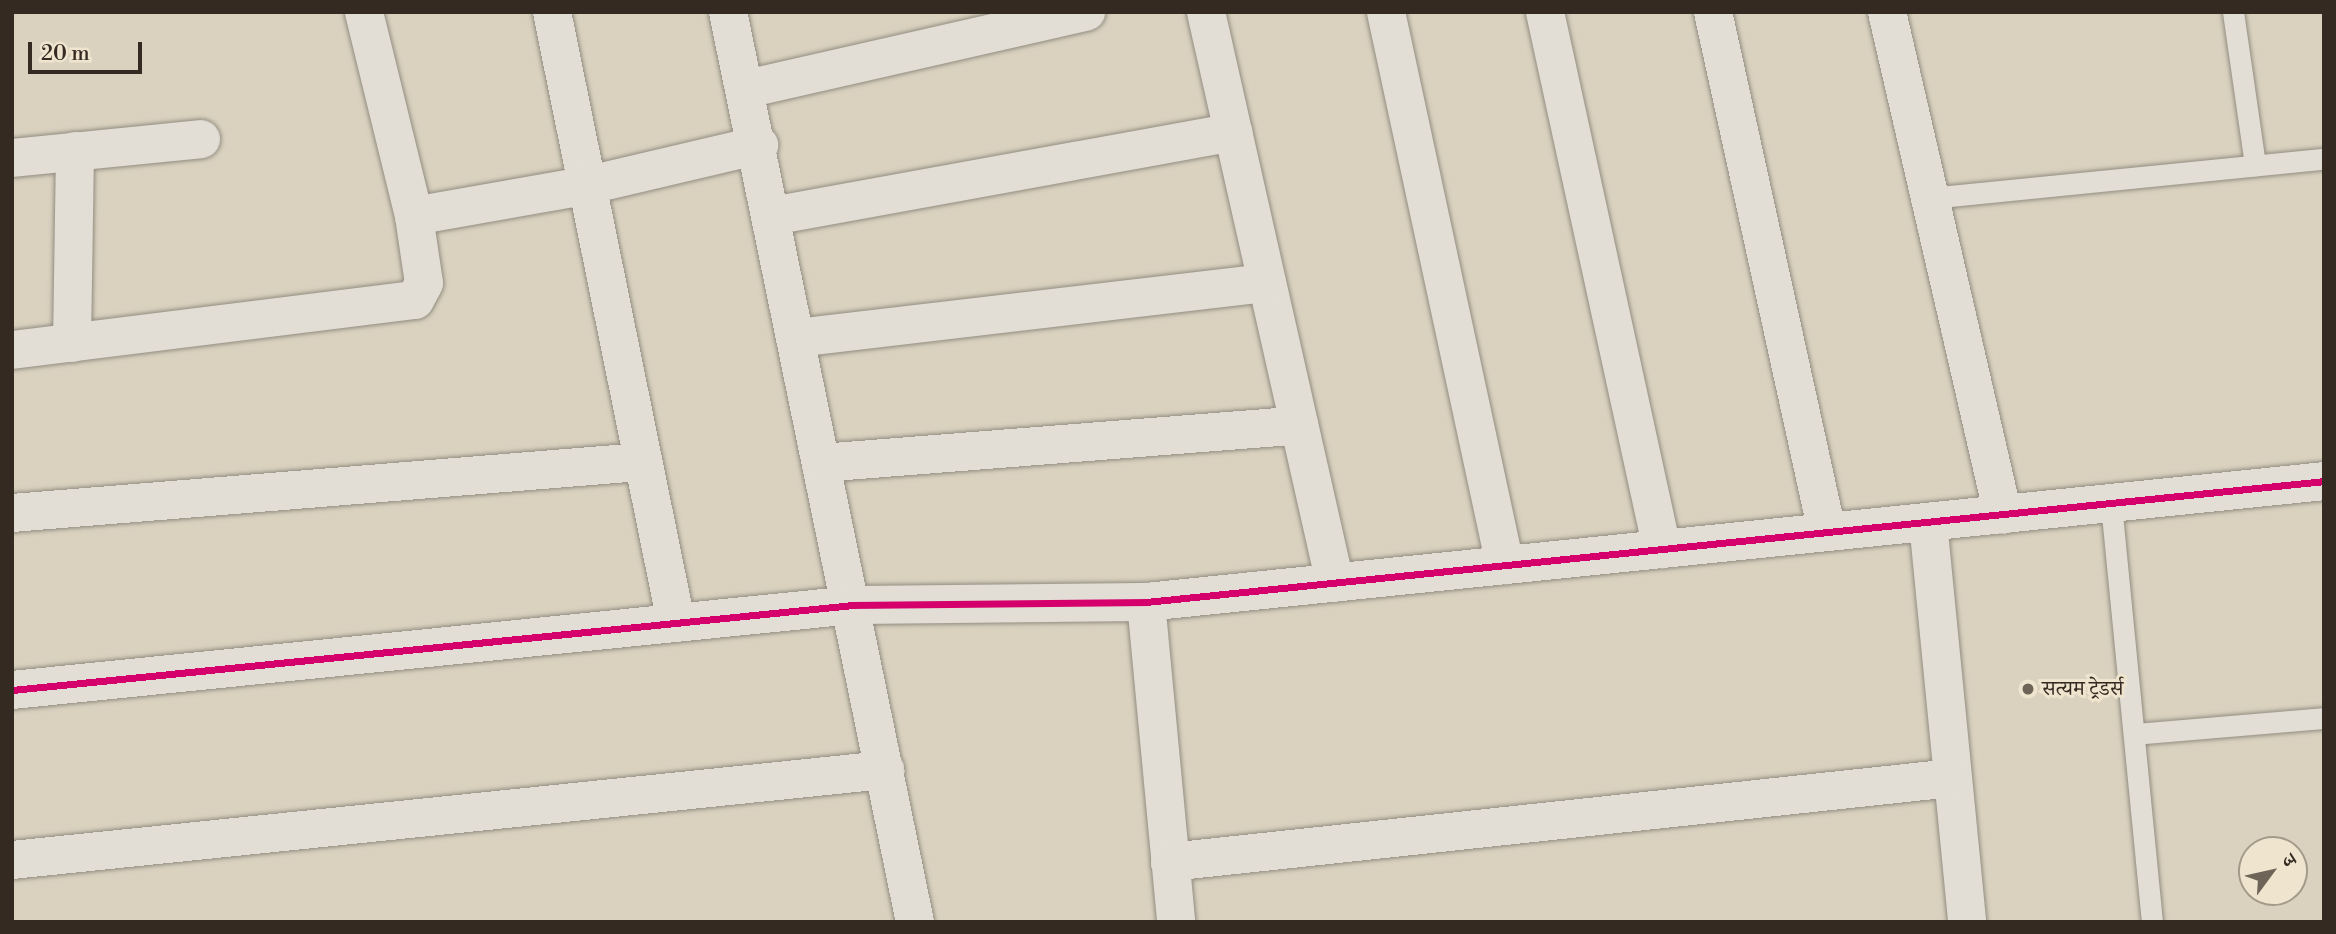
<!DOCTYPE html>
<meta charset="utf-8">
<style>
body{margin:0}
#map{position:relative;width:2336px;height:934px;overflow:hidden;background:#dad2bf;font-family:"Libre Bodoni","Noto Serif Devanagari",serif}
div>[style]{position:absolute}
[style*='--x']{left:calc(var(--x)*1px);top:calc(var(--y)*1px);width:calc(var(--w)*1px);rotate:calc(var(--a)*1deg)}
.roads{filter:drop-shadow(0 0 2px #928d81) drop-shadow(0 0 2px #928d81)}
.service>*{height:21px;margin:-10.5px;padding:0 10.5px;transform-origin:10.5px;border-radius:10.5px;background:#e2ded5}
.minor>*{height:38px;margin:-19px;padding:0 19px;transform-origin:19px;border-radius:19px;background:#e2ded5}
.cycleway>*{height:7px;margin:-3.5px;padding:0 3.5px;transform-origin:3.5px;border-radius:3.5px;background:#d6006c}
.dots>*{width:19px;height:19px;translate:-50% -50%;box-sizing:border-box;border:4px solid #efe4ce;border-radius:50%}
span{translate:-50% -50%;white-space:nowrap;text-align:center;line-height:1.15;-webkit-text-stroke:6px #efe4ce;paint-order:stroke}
.poi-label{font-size:21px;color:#342a21}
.left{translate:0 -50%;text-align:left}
.frame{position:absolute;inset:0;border:14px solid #342a21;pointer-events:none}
.north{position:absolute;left:2238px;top:836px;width:70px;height:70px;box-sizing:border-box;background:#efe4ce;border:2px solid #a49a89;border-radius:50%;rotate:57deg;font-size:19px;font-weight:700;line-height:28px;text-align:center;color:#342a21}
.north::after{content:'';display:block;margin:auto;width:24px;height:32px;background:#6e6558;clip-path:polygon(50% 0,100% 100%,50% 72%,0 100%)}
.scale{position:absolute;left:28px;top:42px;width:114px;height:32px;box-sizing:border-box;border:4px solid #342a21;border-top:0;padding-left:9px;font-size:21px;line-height:24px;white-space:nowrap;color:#342a21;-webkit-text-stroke:5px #efe4ce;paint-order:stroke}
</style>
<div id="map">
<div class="roads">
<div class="service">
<i style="--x:2233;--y:12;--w:155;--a:81.8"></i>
<i style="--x:1930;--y:198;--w:396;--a:-5.7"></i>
<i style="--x:2111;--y:504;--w:420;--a:84.4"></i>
<i style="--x:2134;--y:734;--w:191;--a:-4.8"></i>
</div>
<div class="minor">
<i style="--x:552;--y:12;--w:622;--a:78.51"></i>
<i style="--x:728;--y:12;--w:929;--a:78.39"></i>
<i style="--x:1206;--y:12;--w:585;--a:77.27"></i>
<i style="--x:1386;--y:12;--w:566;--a:77.86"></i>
<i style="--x:1545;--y:12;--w:550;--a:77.71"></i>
<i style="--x:1713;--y:12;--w:532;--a:77.63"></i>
<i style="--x:1887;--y:12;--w:516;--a:77.01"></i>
<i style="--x:746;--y:89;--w:349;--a:-12.8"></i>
<i style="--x:12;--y:158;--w:190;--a:-5.7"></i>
<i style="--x:414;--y:216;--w:178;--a:-10"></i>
<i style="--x:589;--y:185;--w:175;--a:-13.2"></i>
<i style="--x:772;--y:216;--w:469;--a:-10.3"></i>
<i style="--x:797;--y:338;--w:473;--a:-6.7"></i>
<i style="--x:72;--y:343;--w:192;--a:-89.1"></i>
<i style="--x:12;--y:350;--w:406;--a:-7.1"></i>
<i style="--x:415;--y:300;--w:19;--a:-62"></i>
<i style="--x:424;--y:283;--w:68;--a:-98.5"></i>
<i style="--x:414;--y:216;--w:210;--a:-103.8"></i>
<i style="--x:821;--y:463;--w:480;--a:-4.5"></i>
<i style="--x:12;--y:513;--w:630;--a:-4.64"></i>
<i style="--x:1928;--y:522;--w:402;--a:84.4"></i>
<i style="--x:1146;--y:602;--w:321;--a:84.6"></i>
<i style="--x:12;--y:690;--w:845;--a:-5.77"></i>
<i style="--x:853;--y:605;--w:293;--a:-0.6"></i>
<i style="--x:1146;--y:602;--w:1184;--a:-5.86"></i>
<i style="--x:12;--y:860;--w:878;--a:-5.89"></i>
<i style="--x:1170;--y:862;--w:786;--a:-6.13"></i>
</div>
</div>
<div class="cycleway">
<i style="--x:12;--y:690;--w:845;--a:-5.77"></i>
<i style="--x:853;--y:605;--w:293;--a:-0.6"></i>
<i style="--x:1146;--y:602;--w:1184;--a:-5.86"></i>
</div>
<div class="dots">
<i style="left:2028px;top:689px;background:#6e6558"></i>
</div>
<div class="poi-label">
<span class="left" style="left:2042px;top:689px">सत्यम ट्रेडर्स</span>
</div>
<div class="frame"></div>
<div class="north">उ</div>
<div class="scale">20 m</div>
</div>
